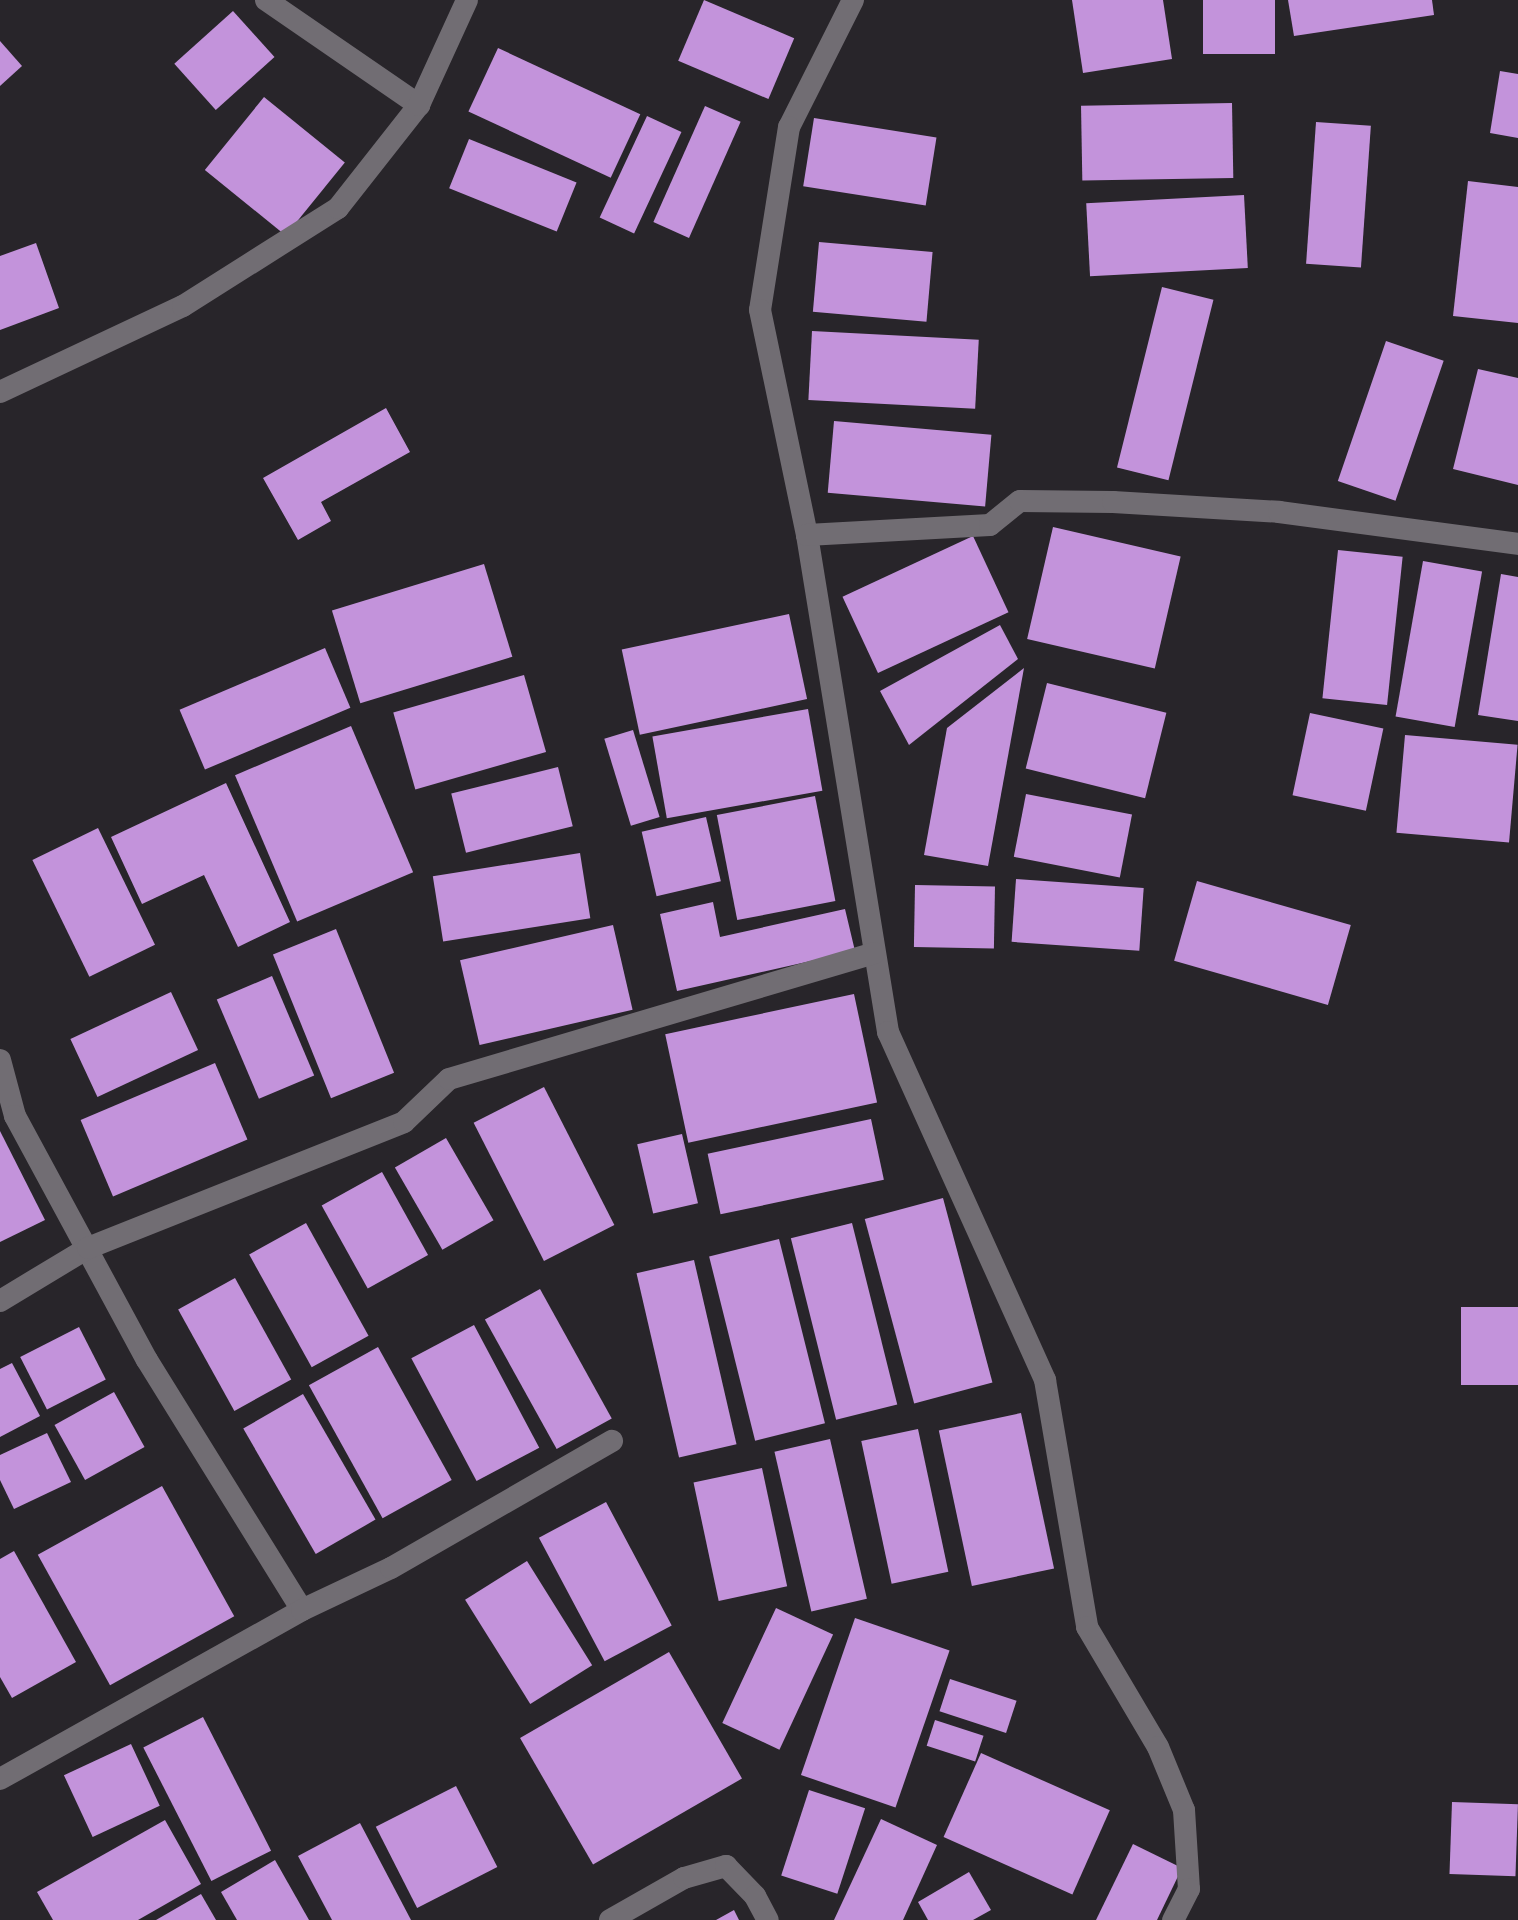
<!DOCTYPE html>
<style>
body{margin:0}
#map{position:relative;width:1518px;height:1920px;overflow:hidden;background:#28252a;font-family:Roboto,sans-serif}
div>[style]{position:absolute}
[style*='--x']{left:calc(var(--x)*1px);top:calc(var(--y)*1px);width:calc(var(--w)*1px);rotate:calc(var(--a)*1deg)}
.building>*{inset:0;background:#c393db;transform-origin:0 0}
.minor>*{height:22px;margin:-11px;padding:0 11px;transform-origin:11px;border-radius:11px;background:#716d73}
span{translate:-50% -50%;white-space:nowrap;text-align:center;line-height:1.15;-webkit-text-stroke:8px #100f11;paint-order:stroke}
</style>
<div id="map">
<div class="building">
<i style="left:704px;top:0;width:98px;height:66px;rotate:23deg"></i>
<i style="clip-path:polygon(1072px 0,1163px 0,1172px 59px,1083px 73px)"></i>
<i style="left:1203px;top:0;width:72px;height:54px"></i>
<i style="clip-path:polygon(1288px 0,1432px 0,1434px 15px,1294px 36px)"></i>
<i style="left:233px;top:11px;width:62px;height:79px;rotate:48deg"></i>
<i style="clip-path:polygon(0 41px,22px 66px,0 86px)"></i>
<i style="left:498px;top:48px;width:157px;height:70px;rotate:25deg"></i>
<i style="clip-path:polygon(1500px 71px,1518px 74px,1518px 138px,1490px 133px)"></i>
<i style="left:264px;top:97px;width:104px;height:94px;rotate:39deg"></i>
<i style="left:1232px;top:103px;width:75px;height:151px;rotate:89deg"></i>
<i style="left:705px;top:106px;width:39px;height:127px;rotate:24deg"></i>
<i style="left:647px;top:116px;width:38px;height:112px;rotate:25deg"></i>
<i style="left:814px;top:118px;width:124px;height:69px;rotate:9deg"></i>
<i style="left:1316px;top:122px;width:55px;height:142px;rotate:4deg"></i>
<i style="left:469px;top:139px;width:116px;height:53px;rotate:22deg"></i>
<i style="clip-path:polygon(1468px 181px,1518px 187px,1518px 323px,1453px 316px)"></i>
<i style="left:1244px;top:195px;width:73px;height:158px;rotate:87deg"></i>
<i style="left:819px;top:242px;width:114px;height:70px;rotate:5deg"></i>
<i style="clip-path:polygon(36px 243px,59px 308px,0 330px,0 256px)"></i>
<i style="left:1162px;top:287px;width:53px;height:186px;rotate:14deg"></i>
<i style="left:812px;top:331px;width:167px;height:69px;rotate:3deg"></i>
<i style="left:1386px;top:341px;width:61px;height:148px;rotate:19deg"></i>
<i style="clip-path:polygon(1478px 369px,1518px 378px,1518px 485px,1453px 469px)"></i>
<i style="clip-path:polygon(386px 408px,410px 452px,321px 502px,331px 521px,298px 540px,263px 478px)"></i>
<i style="left:834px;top:421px;width:158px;height:72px;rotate:5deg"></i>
<i style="left:1053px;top:527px;width:131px;height:115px;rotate:13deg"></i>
<i style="left:973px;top:536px;width:84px;height:144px;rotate:65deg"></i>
<i style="left:1338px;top:550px;width:65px;height:149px;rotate:6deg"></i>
<i style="left:1423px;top:561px;width:60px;height:158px;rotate:10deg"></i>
<i style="left:484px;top:564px;width:97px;height:159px;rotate:73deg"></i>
<i style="clip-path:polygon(1501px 574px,1518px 577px,1518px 721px,1478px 715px)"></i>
<i style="left:789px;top:614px;width:87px;height:171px;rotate:78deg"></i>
<i style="clip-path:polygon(1000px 625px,1018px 659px,909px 745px,880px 691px)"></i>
<i style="left:325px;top:648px;width:65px;height:158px;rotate:67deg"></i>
<i style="clip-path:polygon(1024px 668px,988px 866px,924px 855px,947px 728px)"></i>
<i style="left:524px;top:675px;width:80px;height:136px;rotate:74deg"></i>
<i style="left:1047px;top:683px;width:123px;height:88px;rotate:14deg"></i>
<i style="left:808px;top:709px;width:83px;height:158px;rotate:80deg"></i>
<i style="left:1310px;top:713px;width:75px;height:84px;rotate:12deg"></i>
<i style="left:351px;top:726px;width:159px;height:126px;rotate:67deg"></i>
<i style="left:633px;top:730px;width:91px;height:30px;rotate:73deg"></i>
<i style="left:1405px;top:735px;width:113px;height:98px;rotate:5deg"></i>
<i style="left:558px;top:767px;width:61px;height:110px;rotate:76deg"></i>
<i style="clip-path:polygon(226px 783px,290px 922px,238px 947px,204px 875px,142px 904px,111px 837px)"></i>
<i style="left:1026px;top:794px;width:108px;height:64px;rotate:11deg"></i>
<i style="left:815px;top:796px;width:107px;height:100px;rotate:79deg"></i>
<i style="left:706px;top:817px;width:66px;height:66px;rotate:77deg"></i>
<i style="left:98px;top:828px;width:130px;height:73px;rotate:64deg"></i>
<i style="left:580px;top:853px;width:66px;height:149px;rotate:81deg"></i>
<i style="left:1016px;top:879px;width:128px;height:63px;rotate:4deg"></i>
<i style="left:1197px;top:881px;width:160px;height:83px;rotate:16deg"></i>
<i style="left:915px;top:885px;width:80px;height:62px;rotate:1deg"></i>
<i style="clip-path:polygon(713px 902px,720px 937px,845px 909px,855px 951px,677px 991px,660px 914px)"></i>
<i style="left:613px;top:925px;width:87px;height:157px;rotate:77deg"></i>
<i style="left:336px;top:929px;width:155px;height:68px;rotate:68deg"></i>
<i style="left:272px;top:976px;width:108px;height:60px;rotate:67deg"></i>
<i style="left:171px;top:992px;width:64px;height:111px;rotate:65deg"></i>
<i style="left:854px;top:994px;width:111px;height:193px;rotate:78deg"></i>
<i style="left:215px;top:1063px;width:83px;height:146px;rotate:67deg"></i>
<i style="left:544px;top:1087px;width:155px;height:79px;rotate:63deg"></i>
<i style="left:871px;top:1119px;width:62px;height:167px;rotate:78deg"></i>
<i style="clip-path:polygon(0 1131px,45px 1220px,0 1242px)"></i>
<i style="left:682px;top:1134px;width:71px;height:46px;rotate:77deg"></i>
<i style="left:446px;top:1138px;width:95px;height:59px;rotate:60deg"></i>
<i style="left:382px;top:1172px;width:95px;height:69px;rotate:61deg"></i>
<i style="left:943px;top:1198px;width:191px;height:81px;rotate:75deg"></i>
<i style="left:306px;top:1223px;width:129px;height:65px;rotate:61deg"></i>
<i style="left:852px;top:1223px;width:187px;height:63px;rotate:76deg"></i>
<i style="left:779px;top:1239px;width:190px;height:72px;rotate:76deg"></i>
<i style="left:694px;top:1260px;width:189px;height:59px;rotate:77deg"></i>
<i style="left:235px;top:1278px;width:116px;height:65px;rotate:61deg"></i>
<i style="left:540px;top:1289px;width:148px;height:63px;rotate:61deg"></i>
<i style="left:1518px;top:1307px;width:78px;height:57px;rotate:90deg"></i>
<i style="left:474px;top:1325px;width:139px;height:71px;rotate:62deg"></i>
<i style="left:79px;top:1327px;width:59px;height:66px;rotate:63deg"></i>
<i style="left:378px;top:1347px;width:152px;height:79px;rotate:61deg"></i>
<i style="clip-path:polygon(12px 1363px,40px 1416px,0 1437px,0 1369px)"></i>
<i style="left:114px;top:1392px;width:63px;height:68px;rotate:61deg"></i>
<i style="left:303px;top:1394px;width:145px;height:69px;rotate:60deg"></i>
<i style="left:1021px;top:1413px;width:159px;height:84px;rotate:78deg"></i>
<i style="left:918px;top:1429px;width:146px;height:58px;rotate:78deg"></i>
<i style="clip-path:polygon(47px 1433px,71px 1482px,14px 1509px,0 1480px,0 1455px)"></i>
<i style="left:830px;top:1439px;width:164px;height:57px;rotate:77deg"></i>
<i style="left:762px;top:1468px;width:121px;height:70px;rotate:78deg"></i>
<i style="left:162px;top:1486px;width:149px;height:142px;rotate:61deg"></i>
<i style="left:606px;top:1502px;width:140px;height:76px;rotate:62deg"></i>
<i style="clip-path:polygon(14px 1551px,76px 1662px,12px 1698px,0 1677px,0 1559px)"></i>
<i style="left:527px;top:1561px;width:123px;height:73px;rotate:58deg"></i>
<i style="left:776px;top:1608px;width:63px;height:127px;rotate:25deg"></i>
<i style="left:855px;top:1618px;width:100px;height:166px;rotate:19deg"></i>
<i style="left:669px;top:1652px;width:146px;height:172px;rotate:60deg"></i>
<i style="left:950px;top:1679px;width:70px;height:34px;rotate:18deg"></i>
<i style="left:203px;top:1717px;width:150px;height:67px;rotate:63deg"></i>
<i style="left:935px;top:1720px;width:51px;height:27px;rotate:18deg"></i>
<i style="left:131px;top:1744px;width:68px;height:74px;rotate:65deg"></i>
<i style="left:981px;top:1753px;width:141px;height:92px;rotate:24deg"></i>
<i style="left:456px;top:1786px;width:91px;height:90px;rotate:63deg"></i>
<i style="left:809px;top:1790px;width:59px;height:90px;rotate:18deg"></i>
<i style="left:1452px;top:1802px;width:66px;height:72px;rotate:2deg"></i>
<i style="clip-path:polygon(881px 1819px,937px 1845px,903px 1920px,834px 1920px)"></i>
<i style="clip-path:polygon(165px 1820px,201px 1884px,138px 1920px,53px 1920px,37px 1892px)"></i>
<i style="clip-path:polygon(360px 1823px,411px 1920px,332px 1920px,298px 1856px)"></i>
<i style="clip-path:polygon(1133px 1844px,1182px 1868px,1157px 1920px,1096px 1920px)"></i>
<i style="clip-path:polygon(275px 1860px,309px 1920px,237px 1920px,221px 1892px)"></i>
<i style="clip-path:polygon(969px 1872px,991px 1910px,973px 1920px,928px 1920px,918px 1902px)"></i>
<i style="clip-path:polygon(201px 1894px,216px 1920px,156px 1920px)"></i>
<i style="clip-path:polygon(734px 1910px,739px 1920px,716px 1920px)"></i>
</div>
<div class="minor">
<i style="--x:266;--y:0;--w:186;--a:34.5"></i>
<i style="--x:853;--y:0;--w:142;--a:116.7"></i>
<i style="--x:789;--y:127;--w:185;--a:99"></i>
<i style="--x:760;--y:310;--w:230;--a:78.2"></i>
<i style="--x:807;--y:535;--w:504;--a:80.74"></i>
<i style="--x:888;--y:1032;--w:382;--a:65.7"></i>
<i style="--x:1045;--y:1380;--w:251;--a:80.3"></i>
<i style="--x:1087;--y:1627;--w:139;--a:59.4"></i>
<i style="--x:1158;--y:1747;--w:68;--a:67.6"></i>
<i style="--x:1184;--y:1810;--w:79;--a:86.4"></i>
<i style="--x:1189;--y:1889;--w:35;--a:117"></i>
<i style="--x:0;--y:392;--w:202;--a:-25.2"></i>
<i style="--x:183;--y:306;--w:183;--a:-32.3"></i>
<i style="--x:338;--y:208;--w:131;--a:-51.8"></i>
<i style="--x:419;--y:105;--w:115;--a:-65.4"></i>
<i style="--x:807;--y:535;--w:183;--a:-3.1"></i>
<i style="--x:990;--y:525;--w:38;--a:-39"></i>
<i style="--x:1020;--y:501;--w:93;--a:0.6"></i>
<i style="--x:1113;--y:502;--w:166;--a:3.4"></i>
<i style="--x:1279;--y:512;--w:241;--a:7.6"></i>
<i style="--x:0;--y:1060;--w:58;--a:75"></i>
<i style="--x:15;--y:1116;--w:277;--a:61.6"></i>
<i style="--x:147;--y:1360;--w:294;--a:58.2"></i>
<i style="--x:0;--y:1301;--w:103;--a:-31.1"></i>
<i style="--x:88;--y:1248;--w:340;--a:-21.7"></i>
<i style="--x:404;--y:1122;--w:62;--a:-43.7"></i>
<i style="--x:449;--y:1079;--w:443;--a:-16.5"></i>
<i style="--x:0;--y:1779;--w:346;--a:-29.2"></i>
<i style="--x:302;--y:1610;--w:98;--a:-25.3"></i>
<i style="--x:391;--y:1568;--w:255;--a:-29.9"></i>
<i style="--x:610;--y:1920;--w:85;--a:-29.6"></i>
<i style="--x:684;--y:1878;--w:44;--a:-15.9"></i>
<i style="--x:726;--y:1866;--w:42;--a:46"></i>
<i style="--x:755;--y:1896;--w:27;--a:62"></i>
</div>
</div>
